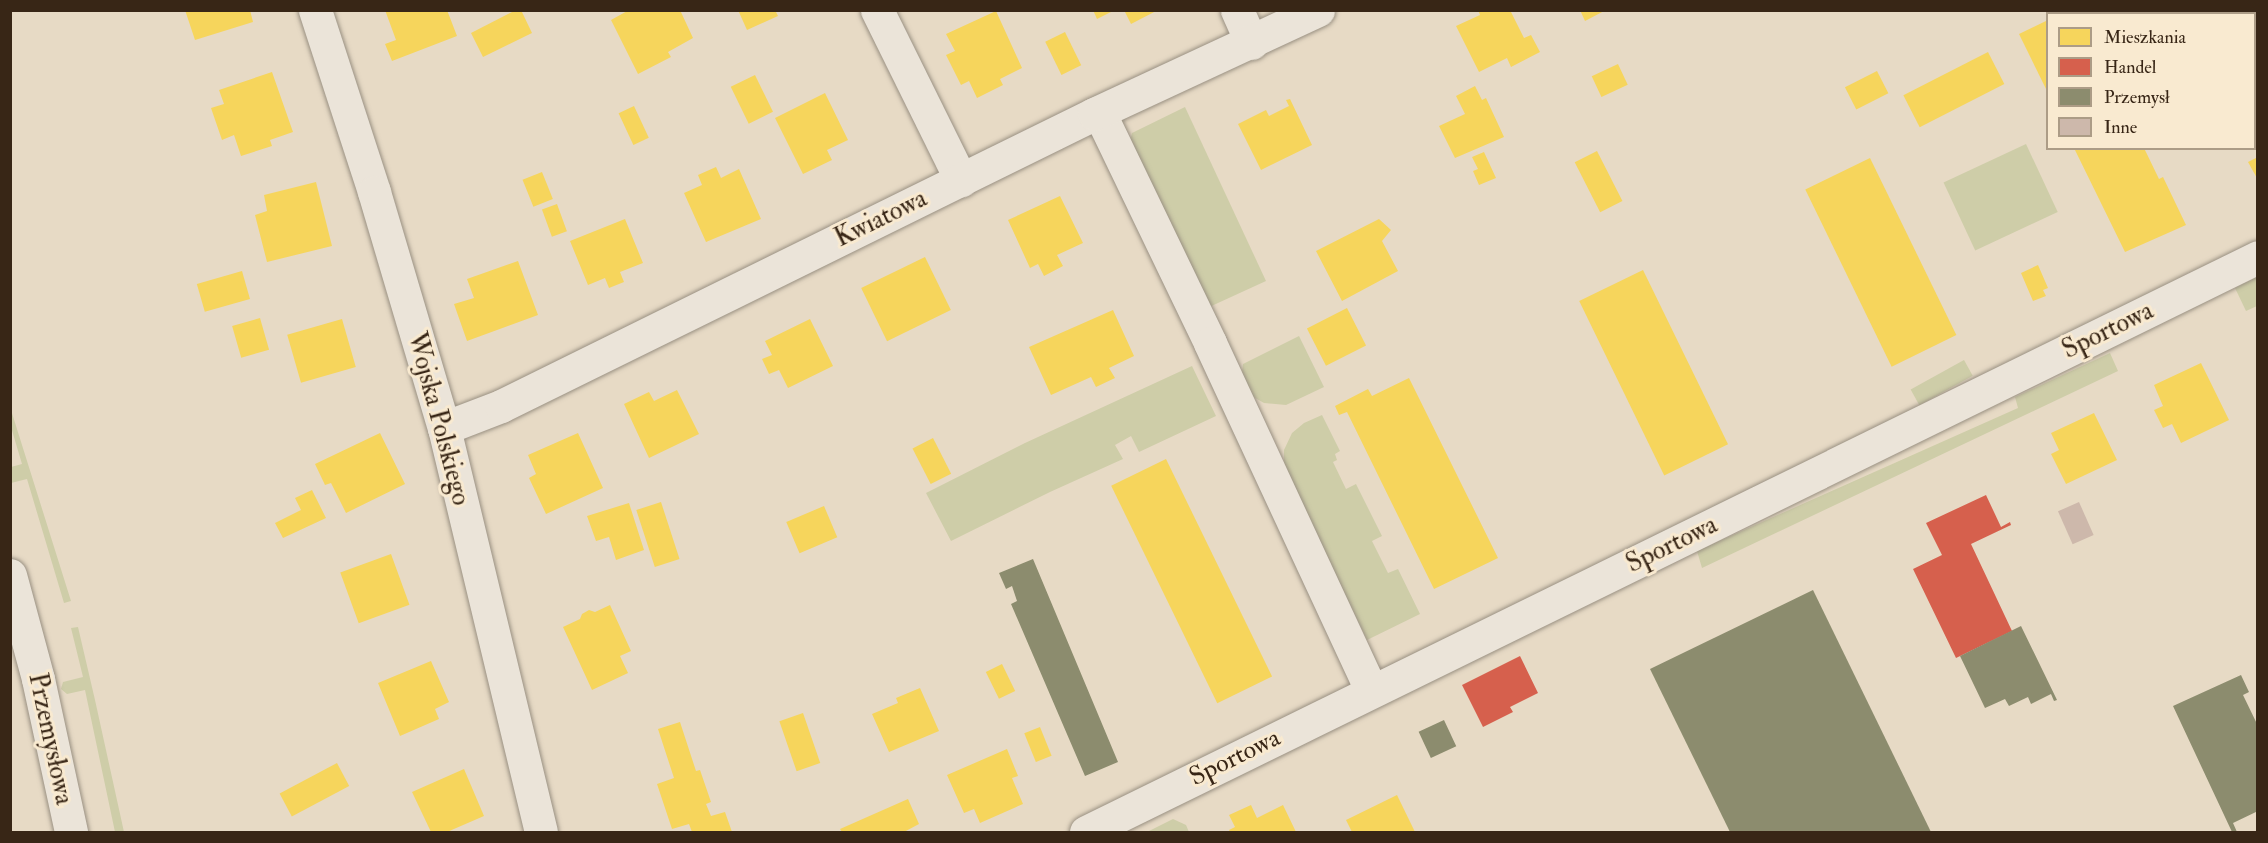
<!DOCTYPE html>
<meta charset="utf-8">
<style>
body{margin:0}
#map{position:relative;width:2268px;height:843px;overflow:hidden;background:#e7dac5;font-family:"IM FELL Double Pica",serif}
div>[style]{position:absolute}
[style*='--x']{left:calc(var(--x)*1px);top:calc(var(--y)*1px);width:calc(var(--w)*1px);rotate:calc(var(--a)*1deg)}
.green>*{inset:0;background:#cecda8;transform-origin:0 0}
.homes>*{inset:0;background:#f6d55c;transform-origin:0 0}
.shops>*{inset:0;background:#d6604d}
.industry>*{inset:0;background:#8c8c6e;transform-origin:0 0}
.building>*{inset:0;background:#cdb8ab;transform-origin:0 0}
.roads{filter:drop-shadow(0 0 2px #999082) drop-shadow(0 0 2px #999082)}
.street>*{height:33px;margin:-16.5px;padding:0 16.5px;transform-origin:16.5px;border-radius:16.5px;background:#ebe4d9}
.secondary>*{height:33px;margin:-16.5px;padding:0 16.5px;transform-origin:16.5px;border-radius:16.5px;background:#ebe4d9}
span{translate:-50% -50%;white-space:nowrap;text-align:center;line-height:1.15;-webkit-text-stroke:6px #f9ead0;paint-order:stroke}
.street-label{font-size:26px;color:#382616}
.frame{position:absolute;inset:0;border:12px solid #382616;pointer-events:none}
.legend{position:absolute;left:2046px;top:12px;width:210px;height:138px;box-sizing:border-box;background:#f9ead0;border:2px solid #ac9c86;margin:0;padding:8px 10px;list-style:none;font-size:18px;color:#382616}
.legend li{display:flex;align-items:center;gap:12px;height:30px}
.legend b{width:30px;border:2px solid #ac9c86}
</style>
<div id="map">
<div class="green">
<i style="clip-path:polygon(1185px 107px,1266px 281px,1207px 308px,1130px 142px,1132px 133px)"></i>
<i style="left:2026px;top:144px;width:75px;height:91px;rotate:65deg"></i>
<i style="clip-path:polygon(2257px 277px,2257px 306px,2246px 311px,2235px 288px)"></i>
<i style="clip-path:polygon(1299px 336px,1324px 387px,1286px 405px,1264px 403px,1250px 395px,1242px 373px,1243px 364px)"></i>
<i style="clip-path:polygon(2110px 353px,2118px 371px,1702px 568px,1697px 551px,2018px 408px,2015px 397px)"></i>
<i style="left:1964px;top:360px;width:18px;height:61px;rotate:61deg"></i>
<i style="clip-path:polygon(1192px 366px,1216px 416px,1139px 452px,1131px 436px,1115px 445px,1123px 459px,1050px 492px,951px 541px,926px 493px,1025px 443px)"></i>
<i style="clip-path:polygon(10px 410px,11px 410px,71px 601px,64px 603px,27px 479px,11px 483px,11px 467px,22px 464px,11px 427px)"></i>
<i style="clip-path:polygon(1322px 415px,1340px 451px,1335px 454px,1337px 460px,1333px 462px,1346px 489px,1356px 484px,1382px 536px,1372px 541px,1388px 573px,1398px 569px,1420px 614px,1367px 640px,1284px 467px,1284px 450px,1292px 433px,1304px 423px)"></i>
<i style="clip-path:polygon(78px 627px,95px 700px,124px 832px,115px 832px,85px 690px,67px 694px,61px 689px,63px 682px,83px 677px,71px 628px)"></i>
<i style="clip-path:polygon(1173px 819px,1186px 825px,1189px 832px,1147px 832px)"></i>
</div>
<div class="homes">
<i style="clip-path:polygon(185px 10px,250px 10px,253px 22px,195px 40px)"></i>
<i style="clip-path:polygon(385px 10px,447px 10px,457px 36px,392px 61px,385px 44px,396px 40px)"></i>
<i style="clip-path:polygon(516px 10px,521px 10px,532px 33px,483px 57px,471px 33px)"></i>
<i style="clip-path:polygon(629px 10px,680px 10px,693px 38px,668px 52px,671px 57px,638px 74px,611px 20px)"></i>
<i style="clip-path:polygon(738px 10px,775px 10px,778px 16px,747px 30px)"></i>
<i style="clip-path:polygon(1093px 10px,1115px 10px,1097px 19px)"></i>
<i style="clip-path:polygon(1124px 10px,1158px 10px,1131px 24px)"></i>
<i style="clip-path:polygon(1478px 10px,1510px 10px,1524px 38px,1531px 35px,1540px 52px,1511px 67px,1507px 58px,1479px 72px,1456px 26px,1480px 15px)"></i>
<i style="clip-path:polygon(1580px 10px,1606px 10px,1585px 21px)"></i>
<i style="clip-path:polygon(996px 11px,1022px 68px,1000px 79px,1003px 85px,977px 98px,969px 81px,961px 85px,946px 55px,955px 51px,946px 34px)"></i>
<i style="clip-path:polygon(2048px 20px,2048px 93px,2019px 34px)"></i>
<i style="left:1065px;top:32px;width:37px;height:22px;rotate:64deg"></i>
<i style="left:1988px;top:52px;width:36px;height:95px;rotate:63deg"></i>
<i style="left:1618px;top:64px;width:23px;height:29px;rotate:65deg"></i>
<i style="left:1877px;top:71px;width:25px;height:36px;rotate:63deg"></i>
<i style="clip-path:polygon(272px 72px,293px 132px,270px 140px,272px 146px,241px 156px,234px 135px,222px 140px,211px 108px,224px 104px,219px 90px)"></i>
<i style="left:755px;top:75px;width:41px;height:27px;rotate:64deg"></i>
<i style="clip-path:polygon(1475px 86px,1482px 100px,1486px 98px,1504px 137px,1455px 158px,1439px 126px,1465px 114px,1456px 96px)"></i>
<i style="clip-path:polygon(825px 93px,848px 140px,827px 150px,832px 160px,803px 174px,775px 118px)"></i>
<i style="clip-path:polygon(1290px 99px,1312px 145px,1261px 170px,1238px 124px,1266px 110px,1269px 116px,1289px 106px,1286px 100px)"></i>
<i style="left:634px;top:106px;width:35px;height:17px;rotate:65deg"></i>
<i style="clip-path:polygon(2074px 148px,2144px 148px,2159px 179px,2163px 177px,2186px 225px,2125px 252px)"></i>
<i style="left:1597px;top:151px;width:56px;height:25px;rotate:63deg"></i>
<i style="clip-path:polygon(1484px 152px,1496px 178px,1479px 185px,1473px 171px,1478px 169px,1472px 157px)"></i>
<i style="clip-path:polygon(2258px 157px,2258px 180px,2248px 162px)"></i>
<i style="left:1870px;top:158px;width:197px;height:72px;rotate:64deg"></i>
<i style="clip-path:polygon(716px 167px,721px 178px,739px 169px,761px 219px,706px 242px,684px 193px,702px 185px,698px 175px)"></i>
<i style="left:542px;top:172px;width:29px;height:21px;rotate:68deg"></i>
<i style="clip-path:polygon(316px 182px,332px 246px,267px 262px,255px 215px,267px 211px,264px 195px)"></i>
<i style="clip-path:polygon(1060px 196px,1083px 243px,1057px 255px,1063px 266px,1044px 276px,1038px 264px,1030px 268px,1008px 220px)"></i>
<i style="left:557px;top:204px;width:29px;height:16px;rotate:70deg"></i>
<i style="clip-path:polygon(625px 219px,643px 263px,620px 272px,624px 282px,609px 288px,605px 278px,588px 285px,570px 241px)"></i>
<i style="clip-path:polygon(1379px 219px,1391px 230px,1382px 241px,1398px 271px,1342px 301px,1316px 251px)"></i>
<i style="left:925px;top:257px;width:59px;height:71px;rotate:64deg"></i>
<i style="clip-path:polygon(518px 261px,538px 315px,467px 341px,454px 304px,474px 298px,467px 279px)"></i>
<i style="clip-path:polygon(2038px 265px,2048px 288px,2043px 290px,2046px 296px,2033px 301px,2021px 273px)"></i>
<i style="left:1643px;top:270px;width:194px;height:71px;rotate:64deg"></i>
<i style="left:242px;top:271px;width:29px;height:47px;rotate:74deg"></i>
<i style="left:1347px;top:308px;width:42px;height:45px;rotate:63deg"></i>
<i style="clip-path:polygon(1113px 310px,1134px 356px,1109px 368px,1115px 378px,1096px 387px,1091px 377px,1051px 395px,1029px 347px)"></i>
<i style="left:260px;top:318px;width:33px;height:29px;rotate:74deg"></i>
<i style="left:342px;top:319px;width:50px;height:57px;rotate:74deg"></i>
<i style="clip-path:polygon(810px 319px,833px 366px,788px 388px,779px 370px,769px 374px,762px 359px,772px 355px,765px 341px)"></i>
<i style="clip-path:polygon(2201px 363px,2229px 420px,2181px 443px,2172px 424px,2163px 428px,2154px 410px,2163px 406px,2154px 385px)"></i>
<i style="clip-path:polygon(1409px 378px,1498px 558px,1434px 589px,1347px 412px,1339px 415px,1335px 406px,1368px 389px,1372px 396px)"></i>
<i style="clip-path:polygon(677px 390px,699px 434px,649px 458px,624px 404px,649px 392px,654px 401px)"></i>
<i style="clip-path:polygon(2094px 413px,2117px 460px,2066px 484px,2051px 454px,2059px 450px,2051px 433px)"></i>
<i style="clip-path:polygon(380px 433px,405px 484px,346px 513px,331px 483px,325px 485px,315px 464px)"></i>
<i style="clip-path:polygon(578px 433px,603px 488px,546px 514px,529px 478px,536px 474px,528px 455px)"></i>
<i style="left:933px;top:438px;width:40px;height:23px;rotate:63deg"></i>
<i style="left:1166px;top:459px;width:242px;height:61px;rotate:64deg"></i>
<i style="clip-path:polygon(312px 490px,326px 518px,283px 538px,275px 523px,301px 510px,295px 498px)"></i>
<i style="left:661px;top:502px;width:60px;height:26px;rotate:72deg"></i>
<i style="clip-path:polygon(629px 503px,644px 550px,616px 560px,609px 537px,596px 541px,587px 516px)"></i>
<i style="left:824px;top:506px;width:34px;height:41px;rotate:67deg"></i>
<i style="left:391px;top:554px;width:54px;height:54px;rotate:70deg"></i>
<i style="clip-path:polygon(610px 605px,631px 651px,620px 656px,628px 673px,592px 690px,563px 627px,580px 619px,582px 614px,589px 610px,595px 612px)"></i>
<i style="clip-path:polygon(431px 661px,449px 702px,435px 709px,439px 719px,400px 736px,378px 683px)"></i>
<i style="left:1002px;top:664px;width:30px;height:18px;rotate:64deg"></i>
<i style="clip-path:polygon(920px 688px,939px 731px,889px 752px,872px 714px,898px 703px,896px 698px)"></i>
<i style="left:803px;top:713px;width:53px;height:25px;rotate:71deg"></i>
<i style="clip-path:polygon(680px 722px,696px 771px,700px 770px,711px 802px,706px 804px,711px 816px,725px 812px,732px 832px,692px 832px,689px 824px,672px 829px,657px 784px,674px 778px,658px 729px)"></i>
<i style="left:1040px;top:727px;width:31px;height:17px;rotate:68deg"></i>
<i style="clip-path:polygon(1007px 749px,1018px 776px,1012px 778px,1023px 804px,980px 823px,974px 809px,964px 813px,947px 775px)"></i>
<i style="left:337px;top:763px;width:26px;height:65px;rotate:62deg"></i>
<i style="clip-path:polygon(464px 769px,484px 816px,447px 832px,431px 832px,412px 792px)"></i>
<i style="clip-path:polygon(1397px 795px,1415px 832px,1352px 832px,1346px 820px)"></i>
<i style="clip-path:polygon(908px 799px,919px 824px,904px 832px,842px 832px,840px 829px)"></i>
<i style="clip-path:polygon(1251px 805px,1257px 818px,1283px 805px,1296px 832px,1230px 832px,1229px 830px,1235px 827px,1229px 815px)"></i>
</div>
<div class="shops">
<i style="clip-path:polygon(1986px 495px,2001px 527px,2010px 522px,2011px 525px,1971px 544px,2012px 631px,1956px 658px,1913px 569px,1942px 555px,1926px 523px)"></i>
<i style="clip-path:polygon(1520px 656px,1538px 693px,1510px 707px,1513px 712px,1483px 727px,1462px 685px)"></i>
</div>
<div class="industry">
<i style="clip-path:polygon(1033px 559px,1118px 762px,1085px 776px,1011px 604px,1017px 601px,1012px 586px,1006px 589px,999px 573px)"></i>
<i style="clip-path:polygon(1813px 590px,1931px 832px,1730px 832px,1650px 669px)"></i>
<i style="clip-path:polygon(2021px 626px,2057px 700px,2054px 701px,2051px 694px,2031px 704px,2028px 697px,2009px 706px,2005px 699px,1985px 708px,1960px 656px)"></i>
<i style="clip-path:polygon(2241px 675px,2249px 692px,2243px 695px,2258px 726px,2258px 811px,2233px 823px,2237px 832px,2232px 832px,2173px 706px)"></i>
<i style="left:1444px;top:720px;width:29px;height:28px;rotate:65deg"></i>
</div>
<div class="building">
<i style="left:2079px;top:502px;width:36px;height:23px;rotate:66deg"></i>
</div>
<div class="roads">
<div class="street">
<i style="--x:315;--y:10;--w:191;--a:72"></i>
<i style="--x:374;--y:192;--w:246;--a:73.5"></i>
<i style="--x:444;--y:428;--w:415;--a:76.5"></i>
<i style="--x:877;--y:10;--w:190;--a:63.7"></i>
<i style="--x:1237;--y:10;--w:36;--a:66"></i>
<i style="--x:1099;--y:112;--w:256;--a:64.3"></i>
<i style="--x:1210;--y:343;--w:383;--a:65.1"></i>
<i style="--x:444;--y:428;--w:61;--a:-21.1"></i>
<i style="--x:501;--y:406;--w:661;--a:-26.22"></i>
<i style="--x:1094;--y:114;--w:247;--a:-24.9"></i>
<i style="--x:1086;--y:832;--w:1305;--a:-26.13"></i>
</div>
<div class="secondary">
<i style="--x:10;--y:575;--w:108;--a:74.9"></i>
<i style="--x:38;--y:679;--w:157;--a:77.8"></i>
</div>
</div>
<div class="street-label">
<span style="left:881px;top:219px;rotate:-26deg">Kwiatowa</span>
<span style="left:2108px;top:331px;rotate:-26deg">Sportowa</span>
<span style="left:438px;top:419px;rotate:75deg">Wojska Polskiego</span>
<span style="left:1672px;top:545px;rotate:-26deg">Sportowa</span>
<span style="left:50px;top:739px;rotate:78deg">Przemysłowa</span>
<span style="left:1235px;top:758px;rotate:-26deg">Sportowa</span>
</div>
<div class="frame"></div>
<ul class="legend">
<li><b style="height:16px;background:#f6d55c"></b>Mieszkania</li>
<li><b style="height:16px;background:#d6604d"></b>Handel</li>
<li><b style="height:16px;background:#8c8c6e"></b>Przemysł</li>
<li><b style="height:16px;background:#cdb8ab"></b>Inne</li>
</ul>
</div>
